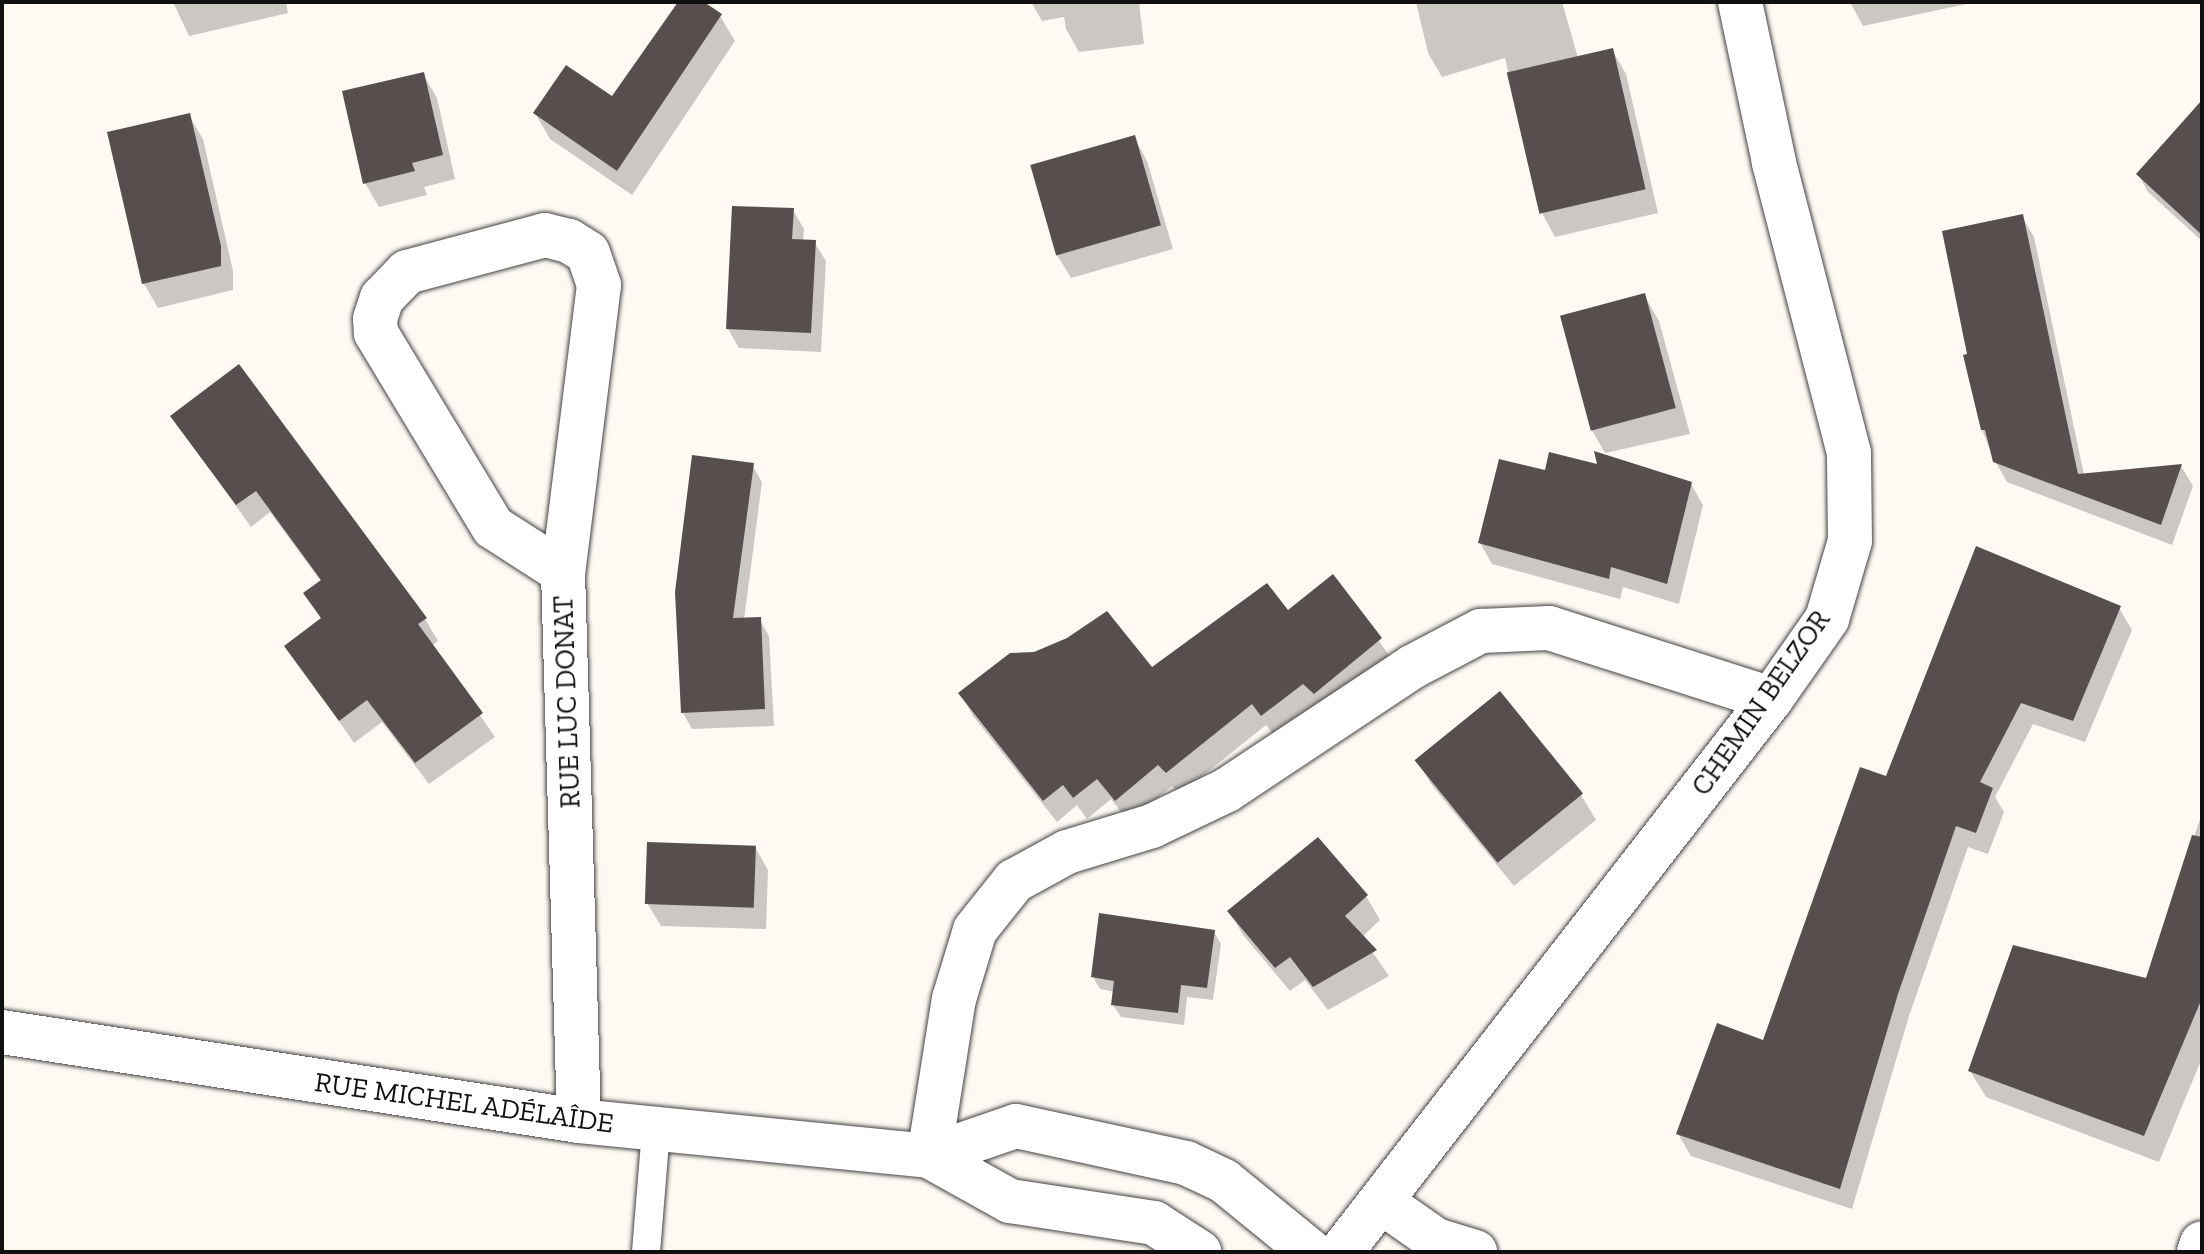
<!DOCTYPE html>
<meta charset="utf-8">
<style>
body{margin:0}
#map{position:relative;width:2204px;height:1254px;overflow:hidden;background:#fef9f3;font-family:"Zilla Slab",serif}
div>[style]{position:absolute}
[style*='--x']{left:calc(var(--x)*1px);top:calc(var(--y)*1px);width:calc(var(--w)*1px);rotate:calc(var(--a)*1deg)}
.shadow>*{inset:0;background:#0003}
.building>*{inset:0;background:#574f4d;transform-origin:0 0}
.roads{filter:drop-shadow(0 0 2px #434343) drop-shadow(0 0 2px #434343)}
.service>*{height:28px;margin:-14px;padding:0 14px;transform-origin:14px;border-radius:14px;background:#fff}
.minor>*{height:44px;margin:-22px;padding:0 22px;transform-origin:22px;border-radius:22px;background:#fff}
.tertiary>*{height:44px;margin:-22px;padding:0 22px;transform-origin:22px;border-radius:22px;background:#fff}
span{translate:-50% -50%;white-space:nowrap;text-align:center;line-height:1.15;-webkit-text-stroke:8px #fff;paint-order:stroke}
.street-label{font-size:28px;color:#101010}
.frame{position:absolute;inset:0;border:4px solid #101010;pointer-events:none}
</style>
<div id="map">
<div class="shadow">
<i style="clip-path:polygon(173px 2px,286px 2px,288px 13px,189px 36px)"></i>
<i style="clip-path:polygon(680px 2px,700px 2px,720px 16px,735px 41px,632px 195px,550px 139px,535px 113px,612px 99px)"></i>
<i style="clip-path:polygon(1031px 2px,1139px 2px,1144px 44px,1079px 52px,1066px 29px,1064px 17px,1042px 21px)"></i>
<i style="clip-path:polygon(1416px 2px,1562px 2px,1578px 58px,1612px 50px,1626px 74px,1658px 213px,1555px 237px,1542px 213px,1505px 58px,1442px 77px,1428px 53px)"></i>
<i style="clip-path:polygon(1850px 2px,1976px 2px,1863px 26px)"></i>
<i style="clip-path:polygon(423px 74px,437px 98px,455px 179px,424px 187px,427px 195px,379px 207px,365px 183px)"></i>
<i style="clip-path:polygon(189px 116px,203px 139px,233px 271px,233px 290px,158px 308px,144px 284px,110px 134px)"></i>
<i style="clip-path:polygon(2202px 132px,2202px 241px,2148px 192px,2138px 174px)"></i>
<i style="clip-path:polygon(1134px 137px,1147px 161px,1173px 249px,1071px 278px,1057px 255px)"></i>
<i style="clip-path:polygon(793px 210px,804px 229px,803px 242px,814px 242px,826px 261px,821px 352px,739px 348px,728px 329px)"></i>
<i style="clip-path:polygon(2022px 217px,2034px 237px,2084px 475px,2181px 466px,2193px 486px,2172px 545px,2007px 482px,1995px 461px,1982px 430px)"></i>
<i style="clip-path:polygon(1644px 295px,1659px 321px,1690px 434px,1605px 453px,1590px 427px)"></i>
<i style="clip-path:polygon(173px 417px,425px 619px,438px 641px,432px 646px,495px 737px,429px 784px,382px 722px,354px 743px,287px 646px,322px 620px,306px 594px,322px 583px,270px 512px,251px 527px)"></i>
<i style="clip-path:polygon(752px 465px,762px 482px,744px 620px,759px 619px,769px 636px,774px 726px,692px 729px,683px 713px)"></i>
<i style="clip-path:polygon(1600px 466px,1691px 484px,1703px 505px,1679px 604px,1623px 587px,1620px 599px,1492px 564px,1480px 543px,1546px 472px)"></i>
<i style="clip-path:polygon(1333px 576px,1393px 661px,1275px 737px,1266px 725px,1180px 794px,1172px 786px,1129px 822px,1111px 799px,1087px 819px,1077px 805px,1057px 822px,973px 716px,961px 694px,1152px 670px,1288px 613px)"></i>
<i style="clip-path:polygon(2119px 608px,2132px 630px,2085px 742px,2033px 724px,1995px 797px,2004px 812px,1988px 854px,1968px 847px,1909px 1016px,1852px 1209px,1691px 1156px,1678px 1134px,1764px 1042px,1888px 779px)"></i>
<i style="clip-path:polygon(1417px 760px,1581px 795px,1596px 820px,1514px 886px,1431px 784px)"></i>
<i style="clip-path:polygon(2202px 813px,2202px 1058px,2159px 1162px,1986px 1097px,1970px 1071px,2147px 980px)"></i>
<i style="clip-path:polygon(755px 847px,768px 870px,766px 929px,661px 926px,647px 903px)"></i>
<i style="clip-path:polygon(1366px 896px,1380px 920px,1362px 937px,1389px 976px,1328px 1010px,1305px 980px,1290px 991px,1243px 935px,1229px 911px)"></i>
<i style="clip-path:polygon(1214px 932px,1221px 944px,1213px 1000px,1187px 997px,1184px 1025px,1121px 1017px,1113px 1005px,1115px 992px,1100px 989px,1093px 977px)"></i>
</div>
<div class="building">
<i style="clip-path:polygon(678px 2px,704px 2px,722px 14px,617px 171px,533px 113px,566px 65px,612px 96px)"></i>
<i style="left:1613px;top:48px;width:145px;height:109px;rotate:77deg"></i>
<i style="clip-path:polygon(424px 72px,443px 155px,412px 163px,415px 171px,363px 184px,342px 91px)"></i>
<i style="clip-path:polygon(2202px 100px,2202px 235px,2136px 174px)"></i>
<i style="clip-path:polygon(190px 113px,221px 246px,221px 266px,142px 284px,107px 132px)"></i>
<i style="left:1135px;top:135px;width:94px;height:109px;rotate:74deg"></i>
<i style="clip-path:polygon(732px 206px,794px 208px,792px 239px,816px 240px,811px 333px,726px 329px)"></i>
<i style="clip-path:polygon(2023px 214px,2078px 474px,2182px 464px,2161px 525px,1993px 462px,1985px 430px,1981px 430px,1963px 355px,1967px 354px,1942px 231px)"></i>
<i style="left:1645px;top:293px;width:119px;height:88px;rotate:75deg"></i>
<i style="clip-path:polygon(239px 364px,427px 618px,418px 624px,483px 713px,415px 763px,367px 700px,339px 721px,284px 646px,321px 618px,303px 593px,321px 580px,256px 491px,236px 505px,170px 416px)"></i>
<i style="clip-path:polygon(1594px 451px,1692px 482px,1667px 584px,1611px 567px,1609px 579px,1478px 543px,1499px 459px,1545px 470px,1549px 452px,1597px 464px)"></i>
<i style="clip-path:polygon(692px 455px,754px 463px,733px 618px,761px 617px,765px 709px,681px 713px,675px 592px)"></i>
<i style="clip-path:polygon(1976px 546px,2121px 606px,2073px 721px,2021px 703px,1980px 782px,1993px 788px,1976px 833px,1956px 826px,1898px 994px,1840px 1189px,1676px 1134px,1717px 1023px,1763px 1040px,1860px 767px,1886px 776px)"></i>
<i style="clip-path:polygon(1333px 574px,1382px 638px,1314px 694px,1303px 684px,1261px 716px,1252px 704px,1166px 773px,1158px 765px,1115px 801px,1097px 779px,1073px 798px,1063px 785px,1043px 801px,958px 693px,1010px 653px,1034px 652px,1067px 638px,1107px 611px,1152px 667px,1267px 583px,1288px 610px)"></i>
<i style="left:1500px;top:691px;width:132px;height:110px;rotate:51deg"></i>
<i style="clip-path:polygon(2192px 835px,2202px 837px,2202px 998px,2144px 1136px,1968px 1071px,2013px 945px,2146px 978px)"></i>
<i style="clip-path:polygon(1318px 837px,1368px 895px,1345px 916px,1377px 950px,1313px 987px,1290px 957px,1275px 968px,1227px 911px)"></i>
<i style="left:647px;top:842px;width:109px;height:62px;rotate:2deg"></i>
<i style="clip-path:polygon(1099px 913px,1215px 930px,1207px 988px,1181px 985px,1178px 1013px,1111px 1005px,1114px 981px,1091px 977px)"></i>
</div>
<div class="roads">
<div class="service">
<i style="--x:646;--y:1252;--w:122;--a:-85.3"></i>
</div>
<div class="minor">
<i style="--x:563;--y:572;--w:83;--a:-147.3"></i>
<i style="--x:493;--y:527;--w:227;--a:-121.1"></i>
<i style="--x:376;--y:333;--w:14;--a:-94"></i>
<i style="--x:375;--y:319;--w:22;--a:-72"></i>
<i style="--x:382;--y:298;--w:36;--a:-46"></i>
<i style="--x:407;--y:272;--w:143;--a:-15"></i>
<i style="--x:545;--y:235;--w:25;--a:14"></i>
<i style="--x:569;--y:241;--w:22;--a:32"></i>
<i style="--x:588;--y:253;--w:34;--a:71"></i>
<i style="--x:599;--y:285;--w:289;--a:97.1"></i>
<i style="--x:563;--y:572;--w:549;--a:88.33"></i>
<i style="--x:2;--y:1032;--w:584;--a:8.77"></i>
<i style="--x:579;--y:1121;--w:352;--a:5.7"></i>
<i style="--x:929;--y:1156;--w:93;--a:29.1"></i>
<i style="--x:1010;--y:1201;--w:146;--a:8.7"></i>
<i style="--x:1154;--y:1223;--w:54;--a:32.8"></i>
<i style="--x:929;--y:1156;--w:159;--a:-81"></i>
<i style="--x:954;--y:999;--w:72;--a:-73.1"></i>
<i style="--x:975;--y:930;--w:63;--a:-51.5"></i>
<i style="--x:1014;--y:881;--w:60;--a:-28.7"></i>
<i style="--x:1067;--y:852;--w:89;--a:-17"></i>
<i style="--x:1152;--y:826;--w:83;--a:-25.6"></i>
<i style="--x:1227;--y:790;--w:222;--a:-33.6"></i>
<i style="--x:1412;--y:667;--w:78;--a:-27.6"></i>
<i style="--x:1481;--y:631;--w:68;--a:-2.5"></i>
<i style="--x:1549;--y:628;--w:233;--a:17.7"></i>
<i style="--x:929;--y:1156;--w:92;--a:-19"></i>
<i style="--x:1016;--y:1126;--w:174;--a:12.3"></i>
<i style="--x:1186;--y:1163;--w:42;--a:25.3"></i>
<i style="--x:1224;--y:1181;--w:112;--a:39.2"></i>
<i style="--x:2199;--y:1252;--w:9;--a:-72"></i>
</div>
<div class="tertiary">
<i style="--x:1383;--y:1203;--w:65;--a:34.9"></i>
<i style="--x:1436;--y:1240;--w:41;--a:17.1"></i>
<i style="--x:1341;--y:1252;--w:701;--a:-52.13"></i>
<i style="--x:1771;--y:699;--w:98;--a:-55"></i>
<i style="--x:1827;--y:619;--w:81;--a:-73.6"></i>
<i style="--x:1850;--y:541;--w:88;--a:-90.7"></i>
<i style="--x:1849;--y:453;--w:301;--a:-104.5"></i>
<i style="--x:1774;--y:162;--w:164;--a:-102"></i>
</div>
</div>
<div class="street-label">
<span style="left:567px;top:702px;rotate:-92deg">RUE LUC DONAT</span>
<span style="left:1761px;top:703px;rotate:-55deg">CHEMIN BELZOR</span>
<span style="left:464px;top:1103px;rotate:8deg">RUE MICHEL ADÉLAÎDE</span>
</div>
<div class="frame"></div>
</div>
